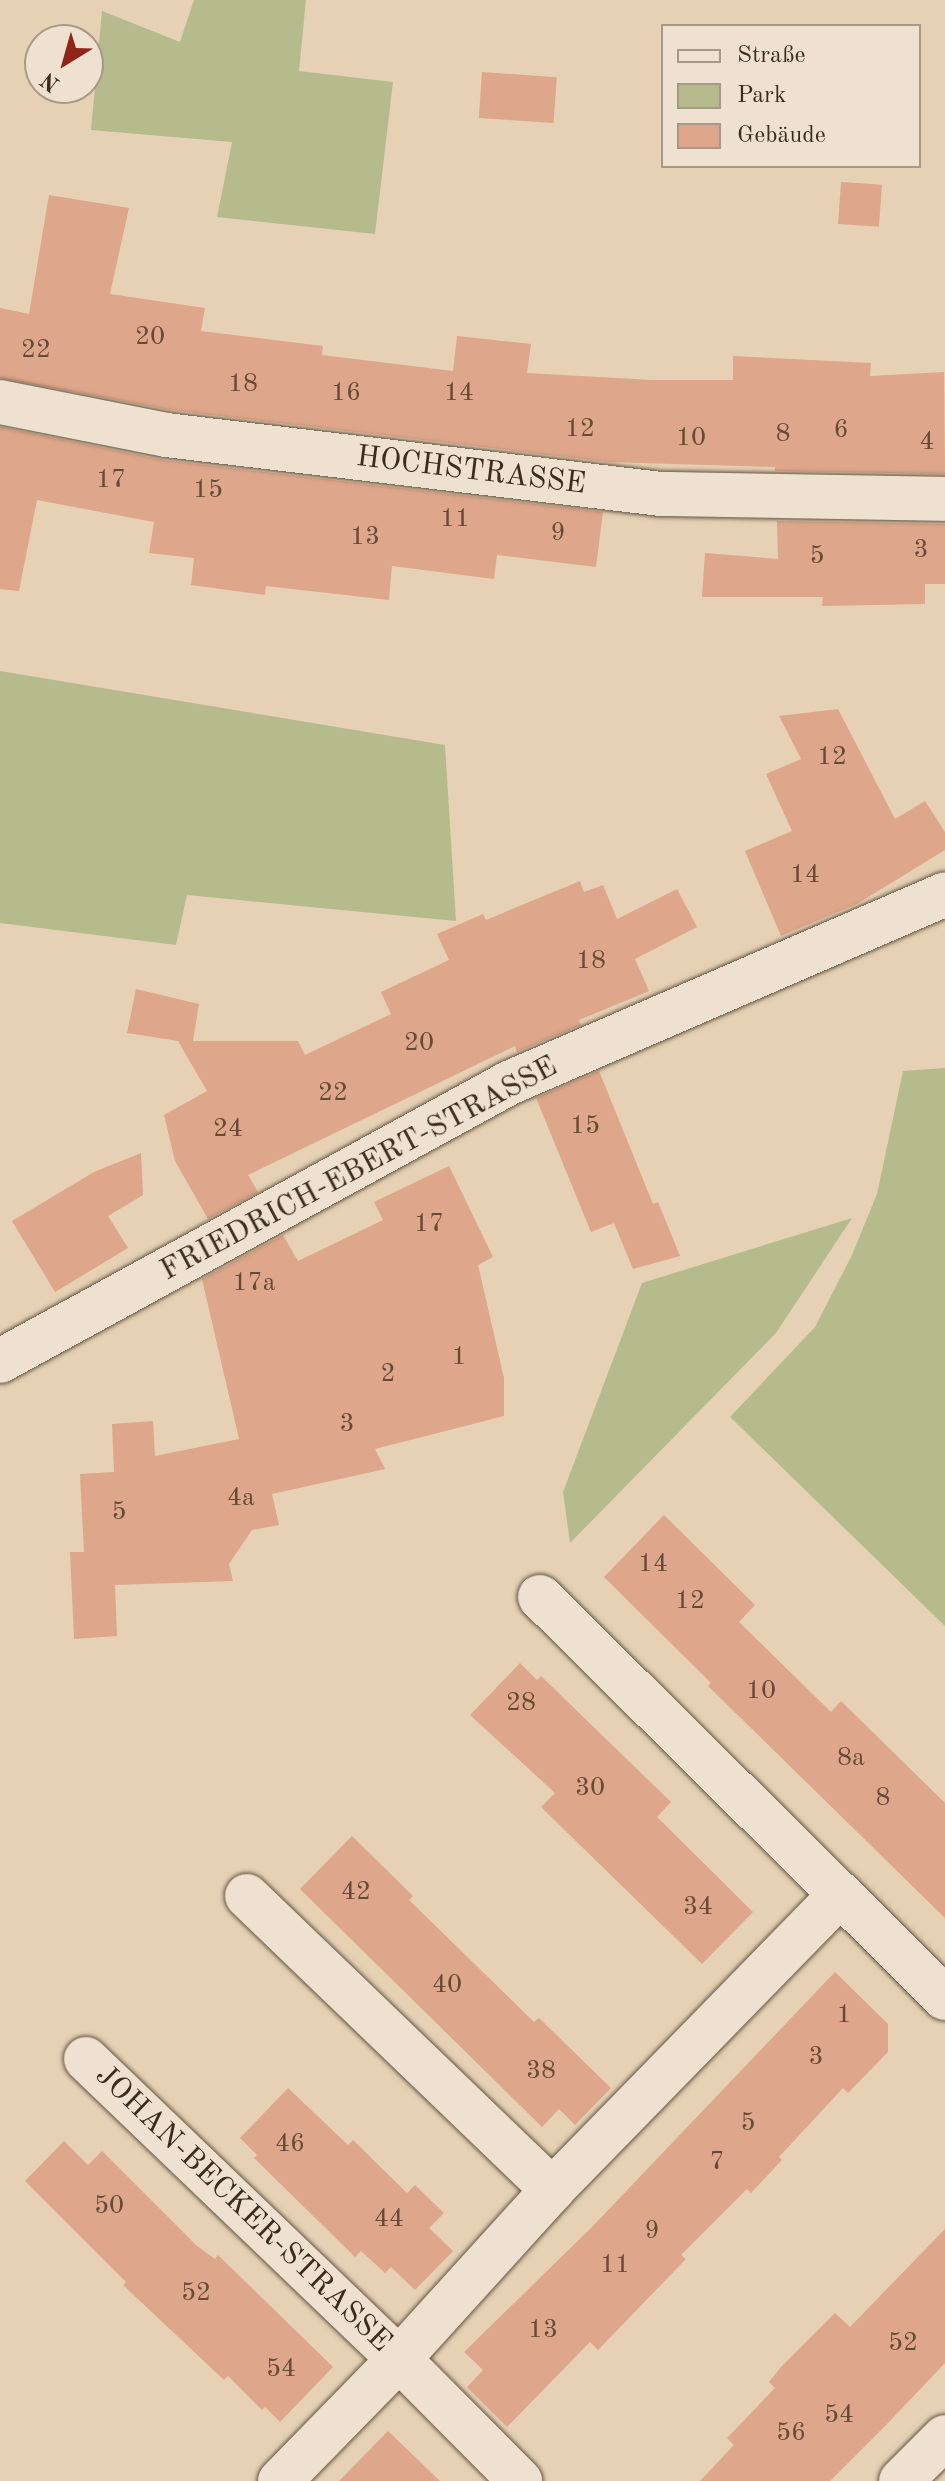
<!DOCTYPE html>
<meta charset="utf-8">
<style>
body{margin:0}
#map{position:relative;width:945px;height:2481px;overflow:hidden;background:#e6d1b5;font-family:"Old Standard TT",serif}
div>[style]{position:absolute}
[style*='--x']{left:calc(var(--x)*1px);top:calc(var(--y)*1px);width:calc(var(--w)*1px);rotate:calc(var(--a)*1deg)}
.green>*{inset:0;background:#b6bb8d}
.building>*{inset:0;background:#dea68a;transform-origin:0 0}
.roads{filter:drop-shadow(0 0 2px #665542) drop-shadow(0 0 2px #665542)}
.street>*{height:44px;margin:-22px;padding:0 22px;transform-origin:22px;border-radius:22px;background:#efe1cf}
span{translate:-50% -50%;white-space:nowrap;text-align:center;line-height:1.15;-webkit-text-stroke:6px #efe1cf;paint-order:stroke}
.number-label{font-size:26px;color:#644a37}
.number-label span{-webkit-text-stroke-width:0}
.street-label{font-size:30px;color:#3b2c1b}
.legend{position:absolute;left:661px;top:24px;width:260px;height:144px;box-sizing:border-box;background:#efe1cf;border:2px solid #a79987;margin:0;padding:10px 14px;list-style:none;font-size:24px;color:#3b2c1b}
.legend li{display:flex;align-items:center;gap:16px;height:40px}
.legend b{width:40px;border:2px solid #a79987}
.north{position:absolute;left:24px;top:24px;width:80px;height:80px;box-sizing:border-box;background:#efe1cf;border:2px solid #a79987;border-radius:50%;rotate:217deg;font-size:22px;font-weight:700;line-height:32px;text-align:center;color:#3b2c1b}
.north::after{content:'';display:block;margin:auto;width:28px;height:36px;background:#8f2418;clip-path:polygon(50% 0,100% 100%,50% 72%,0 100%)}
</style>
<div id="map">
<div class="green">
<i style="clip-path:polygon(194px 0,306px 0,299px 71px,393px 82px,375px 234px,217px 217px,232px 142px,91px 130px,102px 11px,180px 42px)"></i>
<i style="clip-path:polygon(0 671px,445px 745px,456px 921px,187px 895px,176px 945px,0 923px)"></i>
<i style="clip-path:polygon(945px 1068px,945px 1626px,730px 1417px,815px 1327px,852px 1255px,877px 1194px,903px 1071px)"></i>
<i style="clip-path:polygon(852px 1218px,776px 1333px,570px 1543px,563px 1492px,642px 1283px)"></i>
</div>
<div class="building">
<i style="left:482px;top:72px;width:75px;height:46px;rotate:4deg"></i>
<i style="left:841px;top:182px;width:41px;height:42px;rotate:4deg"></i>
<i style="clip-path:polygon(49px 195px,129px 208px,110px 294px,205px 308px,201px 331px,323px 346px,322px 355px,453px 371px,457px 336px,531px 344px,527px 373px,652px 380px,733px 380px,733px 356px,871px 363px,870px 376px,944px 372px,945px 474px,775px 471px,775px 467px,608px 462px,170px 410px,0 378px,0 308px,29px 314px)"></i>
<i style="clip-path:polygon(0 427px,163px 460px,603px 512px,596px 567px,497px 555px,494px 579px,392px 566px,389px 600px,266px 586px,265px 595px,191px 585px,194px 558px,149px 553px,154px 522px,37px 500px,19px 591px,0 589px)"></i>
<i style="clip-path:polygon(777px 521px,945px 524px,945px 584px,925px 584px,925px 604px,822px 606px,823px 597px,702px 597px,705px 553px,778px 559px)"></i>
<i style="clip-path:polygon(838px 709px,895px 819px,925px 801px,945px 832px,945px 850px,857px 904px,781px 936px,745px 851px,792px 831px,766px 774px,801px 759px,779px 716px)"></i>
<i style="clip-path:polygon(580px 881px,584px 892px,603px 885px,617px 919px,677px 889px,697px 927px,635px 959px,649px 991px,579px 1020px,581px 1025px,517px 1052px,515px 1046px,248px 1175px,258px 1192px,208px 1219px,175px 1161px,164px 1115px,207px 1091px,178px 1041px,127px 1033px,136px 989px,199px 1004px,193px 1041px,298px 1041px,305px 1055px,391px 1014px,381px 992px,449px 960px,437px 934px,483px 914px,486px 920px)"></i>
<i style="clip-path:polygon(599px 1071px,653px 1204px,658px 1202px,680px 1256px,633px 1269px,614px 1223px,591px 1232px,536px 1098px)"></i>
<i style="clip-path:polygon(141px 1153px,143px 1195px,108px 1216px,128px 1248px,55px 1292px,12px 1221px,94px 1172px)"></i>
<i style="clip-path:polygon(449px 1166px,493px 1257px,478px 1265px,504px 1378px,504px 1416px,375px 1449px,385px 1469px,272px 1494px,279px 1525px,252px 1530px,229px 1564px,233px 1581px,115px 1585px,117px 1636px,74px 1639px,70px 1552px,84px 1552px,80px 1474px,114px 1472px,112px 1424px,153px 1421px,155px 1456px,239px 1439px,202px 1279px,283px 1235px,298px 1261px,383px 1220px,374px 1202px)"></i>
<i style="clip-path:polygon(664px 1515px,755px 1605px,739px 1622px,831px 1712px,841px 1701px,945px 1803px,945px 1918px,708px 1686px,711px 1683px,604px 1577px)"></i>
<i style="clip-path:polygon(520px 1663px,537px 1680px,541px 1676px,671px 1802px,657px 1817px,753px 1912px,702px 1964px,541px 1807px,555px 1793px,470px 1715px)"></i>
<i style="clip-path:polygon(352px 1836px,413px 1896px,409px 1900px,534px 2022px,539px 2018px,611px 2088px,575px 2125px,559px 2109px,542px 2127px,300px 1889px)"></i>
<i style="clip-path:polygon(835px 1972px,888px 2024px,888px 2052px,848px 2093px,843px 2088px,779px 2157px,782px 2160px,751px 2193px,747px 2189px,681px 2255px,686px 2259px,598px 2350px,590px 2342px,507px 2427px,467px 2387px,483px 2370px,464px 2352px,592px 2227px)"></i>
<i style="clip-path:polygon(288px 2088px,348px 2145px,353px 2140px,407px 2193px,415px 2185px,444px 2213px,429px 2228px,453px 2251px,415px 2290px,391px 2267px,385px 2273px,361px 2251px,355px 2257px,254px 2158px,257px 2155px,240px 2138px)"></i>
<i style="clip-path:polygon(64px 2141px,88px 2165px,102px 2151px,197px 2246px,215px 2259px,218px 2255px,333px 2367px,280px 2422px,265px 2407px,262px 2410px,228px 2376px,224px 2380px,123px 2285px,126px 2282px,25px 2181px)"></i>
<i style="clip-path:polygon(945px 2229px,945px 2363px,887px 2424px,830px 2481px,700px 2481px,734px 2445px,727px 2438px,775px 2388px,769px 2382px,781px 2367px,835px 2313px,850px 2327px)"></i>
<i style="clip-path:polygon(388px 2431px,440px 2481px,339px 2481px)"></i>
</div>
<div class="roads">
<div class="street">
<i style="--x:0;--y:402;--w:169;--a:11.2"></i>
<i style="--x:166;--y:435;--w:499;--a:6.8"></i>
<i style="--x:662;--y:494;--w:283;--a:1"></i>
<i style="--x:0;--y:1361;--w:580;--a:-28.64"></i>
<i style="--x:509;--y:1083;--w:475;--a:-23.4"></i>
<i style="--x:540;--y:1597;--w:570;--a:44.72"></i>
<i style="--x:247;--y:1896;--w:424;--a:43.9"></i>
<i style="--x:86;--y:2059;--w:434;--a:43.8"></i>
<i style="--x:399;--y:2359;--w:172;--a:45.2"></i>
<i style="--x:280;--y:2481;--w:170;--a:-45.7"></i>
<i style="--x:399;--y:2359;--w:228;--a:-47.8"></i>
<i style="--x:552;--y:2190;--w:412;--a:-45.7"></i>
<i style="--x:901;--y:2481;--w:62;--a:-45"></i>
</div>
</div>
<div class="number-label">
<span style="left:150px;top:338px">20</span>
<span style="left:36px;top:351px">22</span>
<span style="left:243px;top:385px">18</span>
<span style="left:346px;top:394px">16</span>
<span style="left:459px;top:394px">14</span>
<span style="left:580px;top:430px">12</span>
<span style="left:841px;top:431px">6</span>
<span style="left:783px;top:435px">8</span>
<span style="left:691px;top:439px">10</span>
<span style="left:927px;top:443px">4</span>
<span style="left:111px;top:481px">17</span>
<span style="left:208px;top:491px">15</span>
<span style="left:455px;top:520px">11</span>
<span style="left:558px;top:534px">9</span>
<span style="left:365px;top:538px">13</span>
<span style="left:921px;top:551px">3</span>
<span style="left:817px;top:557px">5</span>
<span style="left:832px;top:758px">12</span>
<span style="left:805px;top:876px">14</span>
<span style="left:591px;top:962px">18</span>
<span style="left:419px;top:1044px">20</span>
<span style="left:333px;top:1094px">22</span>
<span style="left:585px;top:1127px">15</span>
<span style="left:228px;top:1130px">24</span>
<span style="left:429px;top:1225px">17</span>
<span style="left:254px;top:1284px">17a</span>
<span style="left:459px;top:1358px">1</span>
<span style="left:388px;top:1375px">2</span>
<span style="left:347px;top:1425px">3</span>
<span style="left:241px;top:1499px">4a</span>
<span style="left:119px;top:1513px">5</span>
<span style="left:653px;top:1565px">14</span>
<span style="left:690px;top:1602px">12</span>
<span style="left:761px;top:1692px">10</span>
<span style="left:521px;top:1704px">28</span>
<span style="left:851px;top:1759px">8a</span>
<span style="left:590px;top:1789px">30</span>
<span style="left:883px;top:1799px">8</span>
<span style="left:356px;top:1893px">42</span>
<span style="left:698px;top:1908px">34</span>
<span style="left:447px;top:1986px">40</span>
<span style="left:844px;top:2016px">1</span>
<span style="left:816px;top:2058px">3</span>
<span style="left:541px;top:2072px">38</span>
<span style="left:748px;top:2124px">5</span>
<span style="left:290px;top:2145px">46</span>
<span style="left:717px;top:2163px">7</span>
<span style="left:109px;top:2207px">50</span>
<span style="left:389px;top:2220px">44</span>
<span style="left:652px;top:2232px">9</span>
<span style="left:615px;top:2266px">11</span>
<span style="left:196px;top:2294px">52</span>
<span style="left:543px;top:2331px">13</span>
<span style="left:903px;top:2344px">52</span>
<span style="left:281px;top:2370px">54</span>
<span style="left:839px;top:2416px">54</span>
<span style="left:791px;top:2434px">56</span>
</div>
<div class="street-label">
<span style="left:471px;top:471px;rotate:7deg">HOCHSTRASSE</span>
<span style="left:359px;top:1169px;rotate:-28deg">FRIEDRICH-EBERT-STRASSE</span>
<span style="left:243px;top:2209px;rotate:44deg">JOHAN-BECKER-STRASSE</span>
</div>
<ul class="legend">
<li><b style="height:10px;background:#efe1cf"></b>Straße</li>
<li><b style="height:22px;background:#b6bb8d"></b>Park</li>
<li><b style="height:22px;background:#dea68a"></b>Gebäude</li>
</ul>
<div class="north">N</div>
</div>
